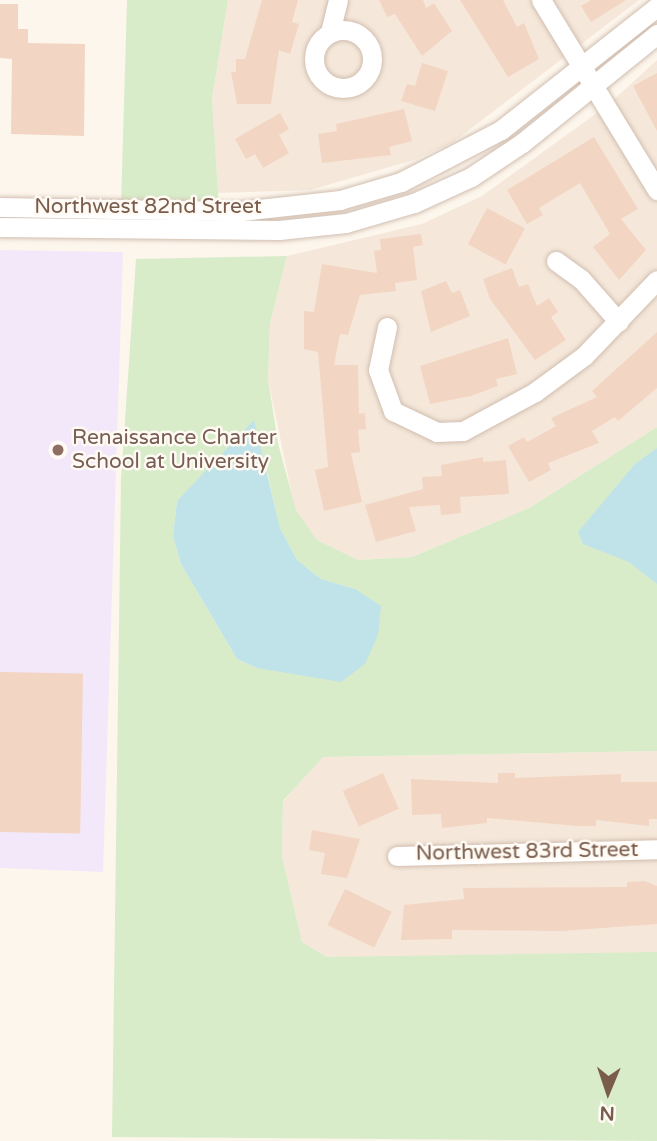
<!DOCTYPE html>
<style>
body{margin:0}
#map{position:relative;width:657px;height:1141px;overflow:hidden;background:#fdf6ec;font-family:"Varela Round",sans-serif}
div>[style]{position:absolute}
[style*='--x']{left:calc(var(--x)*1px);top:calc(var(--y)*1px);width:calc(var(--w)*1px);rotate:calc(var(--a)*1deg)}
.residential>*{inset:0;background:#f5e8da}
.education>*{inset:0;background:#f3e8fa}
.green>*{inset:0;background:#d8ecc9}
.water>*{inset:0;background:#bfe3e8}
.building>*{inset:0;background:#f3d5c3;transform-origin:0 0}
.roads{filter:drop-shadow(0 0 2px #d1beb0) drop-shadow(0 0 2px #d1beb0)}
.minor>*{height:19px;margin:-9.5px;padding:0 9.5px;transform-origin:9.5px;border-radius:9.5px;background:#fff}
.minor>.ring{margin:-9.5px;padding:0;box-sizing:content-box;background:none;border:19px solid #fff;border-radius:50%}
.dots>*{width:19px;height:19px;translate:-50% -50%;box-sizing:border-box;border:4px solid #fffaf3;border-radius:50%}
span{translate:-50% -50%;white-space:nowrap;text-align:center;line-height:1.15;-webkit-text-stroke:5px #fffaf3;paint-order:stroke}
.street-label{font-size:21px;color:#7a5c4d}
.education-label{font-size:21px;color:#785e54}
.left{translate:0 -50%;text-align:left}
.north{position:absolute;left:573px;top:1057px;width:70px;height:70px;-webkit-text-stroke:5px #fffaf3;paint-order:stroke;rotate:182deg;font-size:19px;font-weight:700;line-height:28px;text-align:center;color:#7a5c4d}
.north::after{content:'';display:block;margin:auto;width:24px;height:32px;background:#7a5c4d;clip-path:polygon(50% 0,100% 100%,50% 72%,0 100%)}
</style>
<div id="map">
<div class="residential">
<i style="clip-path:polygon(228px 0,639px 0,452px 143px,414px 160px,310px 190px,218px 193px,212px 99px)"></i>
<i style="clip-path:polygon(657px 60px,657px 427px,529px 508px,412px 557px,358px 560px,317px 540px,295px 510px,268px 379px,270px 324px,287px 256px,422px 224px,482px 196px,608px 105px)"></i>
<i style="clip-path:polygon(657px 751px,657px 953px,351px 971px,302px 942px,282px 856px,283px 802px,322px 757px)"></i>
</div>
<div class="education">
<i style="clip-path:polygon(0 250px,123px 252px,103px 872px,0 868px)"></i>
</div>
<div class="green">
<i style="clip-path:polygon(127px 0,228px 0,212px 99px,219px 206px,121px 206px)"></i>
<i style="clip-path:polygon(evenodd,287px 256px,270px 324px,268px 379px,278px 443px,296px 510px,317px 540px,358px 560px,412px 557px,529px 508px,657px 427px,657px 751px,323px 757px,283px 801px,282px 856px,302px 942px,327px 957px,657px 952px,657px 1141px,112px 1137px,121px 479px,136px 259px,287px 256px,211px 467px,266px 468px,280px 528px,297px 560px,321px 579px,355px 589px,298px 672px,257px 668px,237px 659px,181px 564px,173px 536px,177px 501px,211px 467px)"></i>
</div>
<div class="water">
<i style="clip-path:polygon(254px 420px,280px 528px,297px 560px,321px 579px,355px 589px,381px 606px,378px 635px,365px 664px,341px 682px,257px 668px,237px 659px,181px 564px,173px 536px,177px 501px)"></i>
<i style="clip-path:polygon(657px 448px,657px 584px,629px 562px,583px 544px,578px 532px,635px 464px)"></i>
</div>
<div class="building">
<i style="clip-path:polygon(262px 0,298px 0,292px 22px,299px 24px,290px 54px,279px 50px,271px 104px,237px 104px,231px 72px,236px 72px,236px 59px,245px 59px)"></i>
<i style="clip-path:polygon(379px 0,423px 0,426px 8px,434px 3px,452px 31px,422px 56px,395px 14px,387px 17px)"></i>
<i style="clip-path:polygon(460px 0,503px 0,517px 27px,524px 23px,539px 59px,508px 77px)"></i>
<i style="clip-path:polygon(591px 0,626px 0,591px 22px,581px 6px)"></i>
<i style="clip-path:polygon(0 4px,18px 4px,18px 29px,28px 29px,28px 43px,85px 44px,84px 136px,11px 134px,12px 59px,0 58px)"></i>
<i style="clip-path:polygon(422px 63px,448px 71px,435px 111px,401px 101px,407px 84px,415px 86px)"></i>
<i style="clip-path:polygon(657px 73px,657px 131px,633px 86px)"></i>
<i style="clip-path:polygon(404px 109px,412px 141px,389px 147px,391px 155px,322px 163px,318px 134px,337px 131px,336px 124px)"></i>
<i style="clip-path:polygon(280px 113px,289px 129px,279px 135px,289px 153px,263px 168px,255px 154px,246px 159px,235px 139px)"></i>
<i style="clip-path:polygon(594px 137px,638px 209px,621px 219px,646px 250px,619px 280px,593px 247px,610px 234px,580px 183px,539px 208px,543px 215px,527px 224px,507px 190px)"></i>
<i style="left:487px;top:208px;width:43px;height:41px;rotate:28deg"></i>
<i style="clip-path:polygon(421px 234px,423px 245px,413px 247px,417px 280px,395px 283px,396px 291px,360px 295px,348px 335px,340px 334px,334px 365px,358px 365px,359px 414px,365px 413px,366px 429px,358px 430px,360px 452px,351px 453px,362px 502px,324px 511px,315px 470px,328px 467px,318px 352px,304px 349px,304px 311px,314px 312px,322px 264px,377px 273px,374px 251px,381px 250px,380px 239px)"></i>
<i style="clip-path:polygon(512px 268px,519px 287px,528px 284px,537px 306px,549px 298px,558px 312px,551px 317px,566px 340px,535px 360px,490px 299px,483px 279px)"></i>
<i style="clip-path:polygon(446px 281px,452px 293px,460px 290px,470px 316px,431px 332px,421px 291px)"></i>
<i style="clip-path:polygon(657px 332px,657px 388px,618px 421px,615px 417px,592px 431px,599px 443px,548px 463px,551px 470px,529px 482px,508px 446px,524px 437px,527px 442px,556px 426px,551px 418px,597px 397px,592px 391px)"></i>
<i style="clip-path:polygon(508px 338px,517px 374px,496px 379px,498px 386px,471px 396px,430px 404px,420px 366px)"></i>
<i style="clip-path:polygon(483px 457px,483px 462px,506px 460px,509px 494px,460px 497px,461px 513px,441px 515px,440px 505px,409px 507px,416px 531px,376px 542px,365px 505px,423px 489px,422px 477px,442px 476px,441px 465px)"></i>
<i style="left:0;top:672px;width:83px;height:160px;rotate:1deg"></i>
<i style="left:383px;top:773px;width:39px;height:44px;rotate:66deg"></i>
<i style="clip-path:polygon(498px 773px,515px 773px,515px 778px,621px 774px,621px 782px,657px 782px,657px 819px,649px 819px,649px 826px,596px 820px,596px 826px,577px 826px,487px 818px,487px 823px,442px 828px,441px 814px,412px 815px,411px 779px,498px 783px)"></i>
<i style="clip-path:polygon(312px 830px,360px 839px,347px 878px,321px 874px,325px 853px,309px 850px)"></i>
<i style="clip-path:polygon(645px 881px,657px 886px,657px 924px,562px 931px,452px 930px,452px 939px,401px 940px,404px 905px,464px 899px,463px 888px,627px 887px,627px 882px)"></i>
<i style="left:345px;top:889px;width:52px;height:40px;rotate:26deg"></i>
</div>
<div class="roads">
<div class="minor">
<i style="--x:541;--y:0;--w:223;--a:58.6"></i>
<i class="ring" style="left:314px;top:30px;width:39px;height:39px"></i>
<i style="--x:330;--y:32;--w:33;--a:-76"></i>
<i style="--x:0;--y:207;--w:241;--a:1"></i>
<i style="--x:241;--y:211;--w:100;--a:-6.3"></i>
<i style="--x:340;--y:200;--w:64;--a:-16.4"></i>
<i style="--x:401;--y:182;--w:113;--a:-27.5"></i>
<i style="--x:501;--y:130;--w:199;--a:-38.3"></i>
<i style="--x:0;--y:227;--w:279;--a:0.6"></i>
<i style="--x:279;--y:230;--w:67;--a:-6"></i>
<i style="--x:346;--y:223;--w:71;--a:-16.4"></i>
<i style="--x:414;--y:203;--w:63;--a:-24.5"></i>
<i style="--x:471;--y:177;--w:61;--a:-33.7"></i>
<i style="--x:522;--y:143;--w:174;--a:-38.9"></i>
<i style="--x:556;--y:261;--w:31;--a:36"></i>
<i style="--x:581;--y:279;--w:57;--a:48.5"></i>
<i style="--x:387;--y:327;--w:44;--a:101.8"></i>
<i style="--x:378;--y:370;--w:44;--a:69.9"></i>
<i style="--x:393;--y:411;--w:49;--a:25.5"></i>
<i style="--x:437;--y:432;--w:26;--a:-2"></i>
<i style="--x:463;--y:431;--w:82;--a:-28.4"></i>
<i style="--x:535;--y:392;--w:61;--a:-36.3"></i>
<i style="--x:584;--y:356;--w:105;--a:-46.2"></i>
<i style="--x:397;--y:856;--w:260;--a:-1.5"></i>
</div>
</div>
<div class="dots">
<i style="left:58px;top:450px;background:#8d6e63"></i>
</div>
<div class="street-label">
<span style="left:148px;top:207px">Northwest 82nd Street</span>
<span style="left:527px;top:852px;rotate:-1deg">Northwest 83rd Street</span>
</div>
<div class="education-label">
<span class="left" style="left:72px;top:450px">Renaissance Charter<br>School at University</span>
</div>
<div class="north">N</div>
</div>
